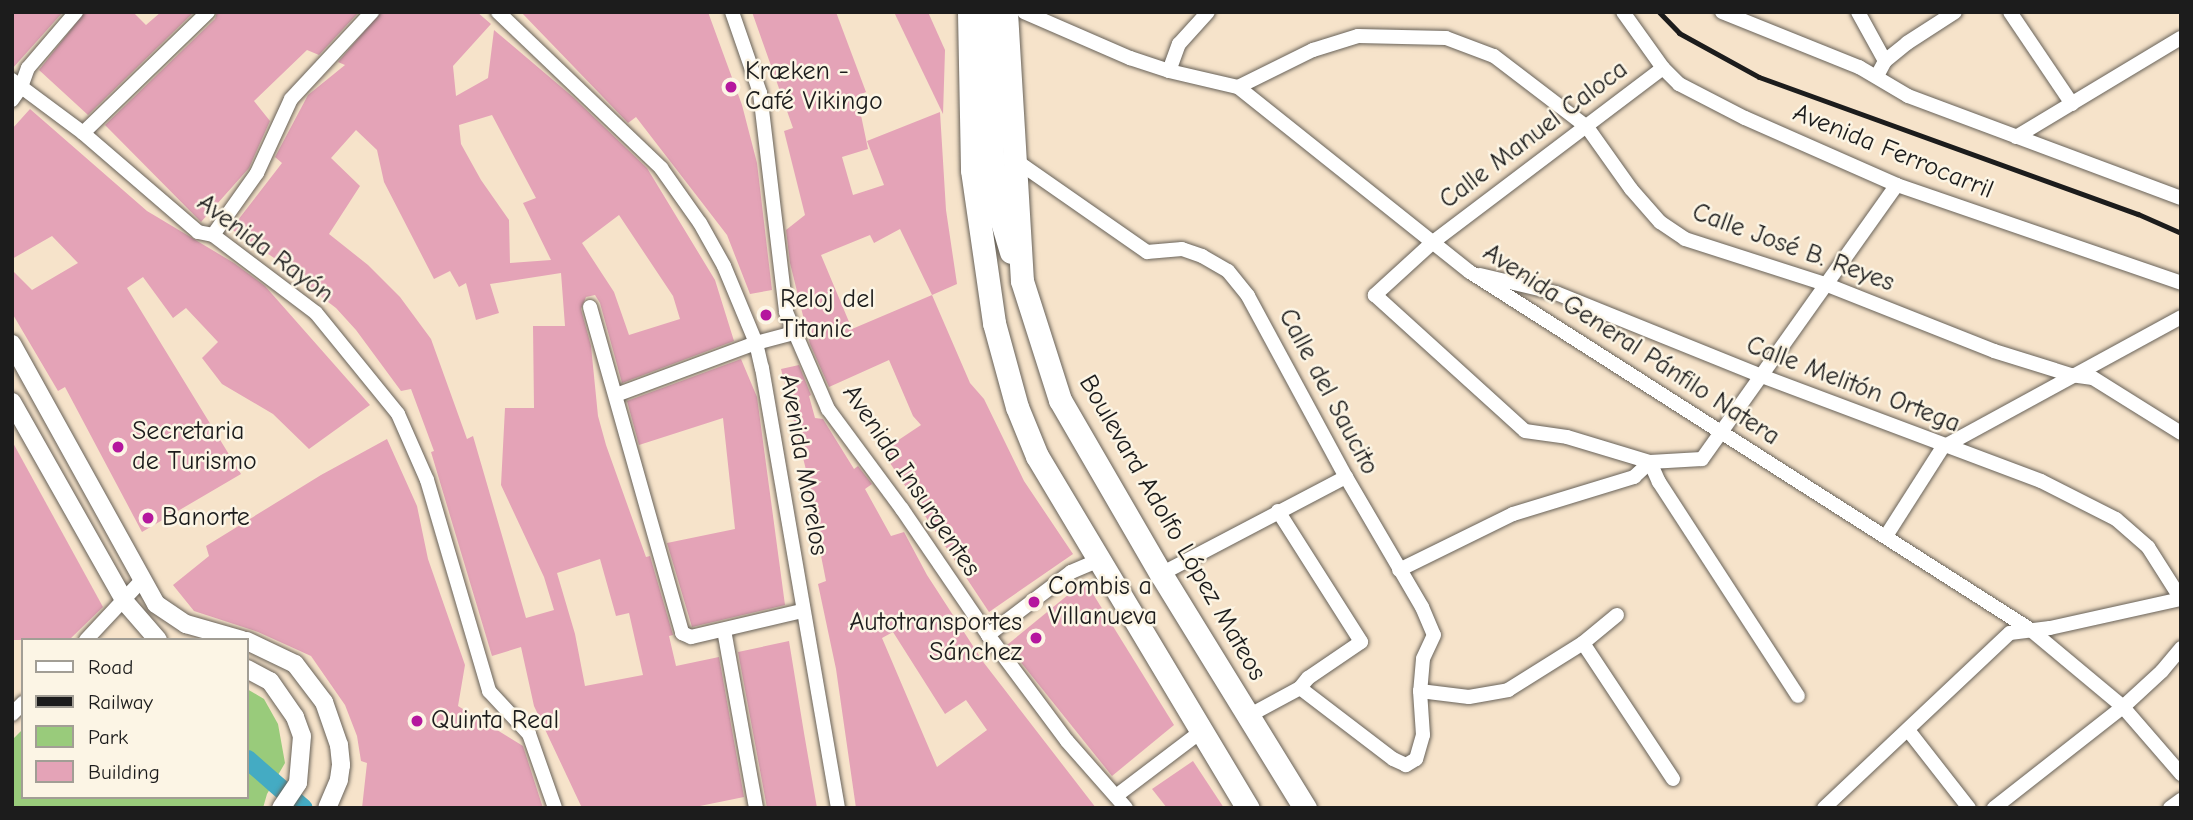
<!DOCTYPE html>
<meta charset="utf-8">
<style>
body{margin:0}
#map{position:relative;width:2193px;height:820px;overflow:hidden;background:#f6e3ca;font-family:"Comic Neue",sans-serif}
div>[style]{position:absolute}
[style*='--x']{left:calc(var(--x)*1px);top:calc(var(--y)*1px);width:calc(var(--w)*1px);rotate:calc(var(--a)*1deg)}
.green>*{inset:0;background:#99cb7b}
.canal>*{height:19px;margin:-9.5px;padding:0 9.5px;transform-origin:9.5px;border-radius:9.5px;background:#44abc3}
.building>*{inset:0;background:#e4a3b7}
.roads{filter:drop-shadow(0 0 2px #686259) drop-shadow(0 0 2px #686259)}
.minor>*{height:14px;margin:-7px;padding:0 7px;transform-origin:7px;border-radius:7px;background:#fff}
.tertiary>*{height:18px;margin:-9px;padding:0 9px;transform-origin:9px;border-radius:9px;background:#fff}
.primary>*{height:23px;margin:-11.5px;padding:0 11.5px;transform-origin:11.5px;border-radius:11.5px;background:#fff}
.rail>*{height:5px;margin:-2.5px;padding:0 2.5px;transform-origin:2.5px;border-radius:2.5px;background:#1c1c1c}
.dots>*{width:19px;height:19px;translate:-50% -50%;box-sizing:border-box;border:4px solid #fcf5e5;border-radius:50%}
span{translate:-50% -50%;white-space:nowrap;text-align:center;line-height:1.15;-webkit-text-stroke:5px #fcf5e5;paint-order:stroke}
.poi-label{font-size:26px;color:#1c1c1c}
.left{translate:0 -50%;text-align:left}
.right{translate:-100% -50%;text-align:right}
.street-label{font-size:26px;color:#1c1c1c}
.frame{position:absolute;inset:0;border:14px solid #1c1c1c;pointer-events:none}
.legend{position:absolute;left:21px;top:638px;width:228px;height:161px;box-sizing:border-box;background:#fcf5e5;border:2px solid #a29e95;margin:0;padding:9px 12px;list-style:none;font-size:21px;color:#1c1c1c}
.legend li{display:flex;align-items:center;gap:14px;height:35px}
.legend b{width:35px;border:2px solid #a29e95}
</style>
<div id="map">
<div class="green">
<i style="clip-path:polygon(247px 689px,264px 699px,278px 724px,285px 763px,267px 794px,263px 808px,12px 808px,12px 740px,23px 729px,23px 797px,247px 797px)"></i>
</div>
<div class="canal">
<i style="--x:247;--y:759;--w:74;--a:41.2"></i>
</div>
<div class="building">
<i style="clip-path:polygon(12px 12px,63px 12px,12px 69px)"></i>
<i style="clip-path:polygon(85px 12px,133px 12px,146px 25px,161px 12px,194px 12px,88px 115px,39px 70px)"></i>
<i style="clip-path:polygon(217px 12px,359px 12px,319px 55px,307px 50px,254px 101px,270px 121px,249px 168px,201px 222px,105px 125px,215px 19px)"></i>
<i style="clip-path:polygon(evenodd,381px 12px,477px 12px,491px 24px,453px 66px,456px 96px,488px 78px,494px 30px,573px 97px,647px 168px,715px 280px,734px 341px,622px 383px,600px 303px,595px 295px,586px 297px,581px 309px,591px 346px,598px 416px,606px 445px,646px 557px,650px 556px,673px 635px,669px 636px,676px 666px,719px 657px,744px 797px,690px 808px,582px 808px,534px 706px,521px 647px,492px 656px,431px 452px,434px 451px,411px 389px,401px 391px,356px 330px,336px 308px,299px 280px,301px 276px,231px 229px,282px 163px,275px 157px,308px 95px,345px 65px,338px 62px,381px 12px,492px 115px,536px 198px,523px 203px,551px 260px,510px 263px,509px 220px,481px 180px,461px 144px,459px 125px,492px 115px,381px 12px,356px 130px,377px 150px,384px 182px,434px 279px,450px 271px,459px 287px,466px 283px,476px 320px,499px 313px,490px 284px,561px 273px,565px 326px,533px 326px,534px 408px,505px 408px,501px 485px,544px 577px,554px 610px,526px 618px,473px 436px,467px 439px,431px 339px,400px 297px,368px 265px,329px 234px,360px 186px,331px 158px,356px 130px,381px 12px,619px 215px,673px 296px,680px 319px,629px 335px,614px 292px,582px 243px,619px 215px,381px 12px,600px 559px,616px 616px,629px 613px,643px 675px,585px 686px,575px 634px,557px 573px,600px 559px)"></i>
<i style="clip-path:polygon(521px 12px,708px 12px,742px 105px,757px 163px,772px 290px,750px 294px,727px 235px,636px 117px,628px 123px)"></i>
<i style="clip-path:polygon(evenodd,752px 12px,836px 12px,866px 92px,857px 96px,868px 149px,842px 157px,853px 195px,884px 185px,867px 141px,940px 112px,946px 210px,957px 284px,932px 295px,970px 383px,984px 399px,1024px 481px,1073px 554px,989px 612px,882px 451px,921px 425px,913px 416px,889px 360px,829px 387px,810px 344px,790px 263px,786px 230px,805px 215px,784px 131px,793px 128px,752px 12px,900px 229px,932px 295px,852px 329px,821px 255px,870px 235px,874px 243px,900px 229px)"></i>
<i style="clip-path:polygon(894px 12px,928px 12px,945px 50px,943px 114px)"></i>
<i style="clip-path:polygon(30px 109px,147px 211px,234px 263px,265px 286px,370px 405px,309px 449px,273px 414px,222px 384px,202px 358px,218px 342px,186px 308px,173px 318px,143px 277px,127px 288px,241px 474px,142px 532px,65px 387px,58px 391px,12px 313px,12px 270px,32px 290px,78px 263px,52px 236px,12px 259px,12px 129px)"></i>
<i style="clip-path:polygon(741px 359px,757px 397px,785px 605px,692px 627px,667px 543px,735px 529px,723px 418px,639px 445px,627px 401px)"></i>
<i style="clip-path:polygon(evenodd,799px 365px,811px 395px,809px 396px,815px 418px,823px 419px,854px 469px,858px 466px,872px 484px,865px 489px,891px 536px,904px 532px,927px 575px,984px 663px,1096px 808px,856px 808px,836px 669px,818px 584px,826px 581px,809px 495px,812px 494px,781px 369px,799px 365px,893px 632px,945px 714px,966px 700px,987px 730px,937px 767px,882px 638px,893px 632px)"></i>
<i style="clip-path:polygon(387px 439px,417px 506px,428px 559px,465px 665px,458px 706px,523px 746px,543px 808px,362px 808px,367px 763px,361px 761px,357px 736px,345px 705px,311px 656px,258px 632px,194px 611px,173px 585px,209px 556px,206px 546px,321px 475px)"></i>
<i style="clip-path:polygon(12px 441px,103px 607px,69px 640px,12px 640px)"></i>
<i style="clip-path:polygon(1085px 581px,1174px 725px,1112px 776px,1007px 645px)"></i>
<i style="clip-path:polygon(789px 641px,804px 733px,817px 808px,767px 808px,738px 652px)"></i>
<i style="clip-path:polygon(1193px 761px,1224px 808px,1167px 808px,1152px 789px)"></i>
</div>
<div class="roads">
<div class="minor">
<i style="--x:498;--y:12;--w:226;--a:43.7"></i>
<i style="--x:661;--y:168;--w:67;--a:54.7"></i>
<i style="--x:700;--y:223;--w:49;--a:60.8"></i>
<i style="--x:724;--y:266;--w:83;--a:67.4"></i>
<i style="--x:756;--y:343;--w:26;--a:77"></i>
<i style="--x:762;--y:368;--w:447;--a:80.2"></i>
<i style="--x:732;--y:12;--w:86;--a:70.9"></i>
<i style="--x:760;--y:93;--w:221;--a:83.2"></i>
<i style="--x:786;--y:312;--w:106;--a:66.6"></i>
<i style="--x:828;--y:409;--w:124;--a:53.5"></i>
<i style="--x:902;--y:509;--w:153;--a:55.7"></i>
<i style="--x:988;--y:635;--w:132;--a:53.3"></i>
<i style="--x:1067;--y:741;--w:89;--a:48.6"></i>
<i style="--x:1024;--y:12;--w:116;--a:23.5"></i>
<i style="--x:1130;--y:58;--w:41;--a:18.4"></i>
<i style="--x:1169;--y:71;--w:71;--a:13.1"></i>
<i style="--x:1238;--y:87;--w:297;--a:38.6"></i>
<i style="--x:1470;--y:272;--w:665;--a:32.54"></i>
<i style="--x:2031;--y:630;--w:120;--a:39.9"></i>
<i style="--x:2123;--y:707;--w:89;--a:49.1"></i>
<i style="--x:1623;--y:12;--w:69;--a:54.5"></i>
<i style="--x:1663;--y:68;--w:23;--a:45"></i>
<i style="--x:1679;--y:84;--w:74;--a:27.3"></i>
<i style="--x:1745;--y:118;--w:166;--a:23.8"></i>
<i style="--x:1897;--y:185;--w:300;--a:19"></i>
<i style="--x:1722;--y:12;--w:148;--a:21.9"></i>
<i style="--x:1859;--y:67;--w:57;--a:30.6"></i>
<i style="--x:1908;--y:96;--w:291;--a:20.5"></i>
<i style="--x:1858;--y:12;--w:56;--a:61.1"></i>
<i style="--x:2010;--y:12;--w:111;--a:56"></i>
<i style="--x:1663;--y:68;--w:288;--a:142.9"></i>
<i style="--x:1433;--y:242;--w:79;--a:137.6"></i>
<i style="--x:1375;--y:295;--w:202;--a:42.2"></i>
<i style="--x:1525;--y:431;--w:42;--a:8.1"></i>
<i style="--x:1567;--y:437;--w:87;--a:16.8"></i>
<i style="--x:1650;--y:462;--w:22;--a:66"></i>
<i style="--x:1659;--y:482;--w:255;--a:57"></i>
<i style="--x:1169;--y:71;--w:29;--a:-70"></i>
<i style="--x:1179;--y:44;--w:43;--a:-47.8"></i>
<i style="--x:1877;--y:76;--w:17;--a:-62"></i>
<i style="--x:1885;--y:61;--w:28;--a:-39"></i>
<i style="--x:1907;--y:43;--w:57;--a:-32.9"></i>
<i style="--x:12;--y:80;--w:89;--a:36.7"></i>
<i style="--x:83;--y:133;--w:152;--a:40.7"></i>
<i style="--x:198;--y:232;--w:15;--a:11"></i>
<i style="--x:213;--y:235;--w:129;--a:37.1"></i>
<i style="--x:316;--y:313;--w:130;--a:50.9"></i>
<i style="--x:398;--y:414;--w:72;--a:66.3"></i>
<i style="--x:427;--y:480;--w:220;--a:73.6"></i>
<i style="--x:489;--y:691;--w:59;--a:47.1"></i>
<i style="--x:529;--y:734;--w:78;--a:70.6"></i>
<i style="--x:1238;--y:87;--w:84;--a:-26.3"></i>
<i style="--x:1313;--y:50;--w:47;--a:-17.3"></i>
<i style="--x:1358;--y:36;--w:88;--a:1.3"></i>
<i style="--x:1446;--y:38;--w:51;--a:20.6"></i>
<i style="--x:1494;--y:56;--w:117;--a:37.4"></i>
<i style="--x:1587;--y:127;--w:76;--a:54.6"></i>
<i style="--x:1631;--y:189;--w:44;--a:48.7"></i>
<i style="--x:1660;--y:222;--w:30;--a:34"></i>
<i style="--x:1685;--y:239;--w:147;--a:17.8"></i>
<i style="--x:1825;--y:284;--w:182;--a:21.6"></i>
<i style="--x:1994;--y:351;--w:81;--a:17.3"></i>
<i style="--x:2071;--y:375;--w:22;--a:8"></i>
<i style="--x:2093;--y:378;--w:104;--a:32"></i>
<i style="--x:12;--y:100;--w:16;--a:-55"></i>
<i style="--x:21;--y:87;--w:20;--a:-70"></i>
<i style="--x:28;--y:68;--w:74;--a:-49.4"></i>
<i style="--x:83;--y:133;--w:174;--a:-44.1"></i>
<i style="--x:2016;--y:137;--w:192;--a:-31"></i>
<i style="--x:1015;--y:160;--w:161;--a:34.9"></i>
<i style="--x:1147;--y:252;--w:35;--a:-5"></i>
<i style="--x:1182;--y:249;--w:21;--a:19"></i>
<i style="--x:1202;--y:256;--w:30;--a:30"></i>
<i style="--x:1228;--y:271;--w:32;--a:51"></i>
<i style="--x:1248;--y:296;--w:206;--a:61.6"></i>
<i style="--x:1346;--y:477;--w:151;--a:59.7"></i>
<i style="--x:1422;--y:607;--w:30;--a:67"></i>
<i style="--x:1434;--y:635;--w:26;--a:115"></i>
<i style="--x:1423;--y:659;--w:32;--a:95"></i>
<i style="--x:1420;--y:691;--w:44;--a:86.1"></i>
<i style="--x:1423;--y:735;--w:25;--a:106"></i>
<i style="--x:1416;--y:759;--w:12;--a:149"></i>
<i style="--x:1406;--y:765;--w:14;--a:-155"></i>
<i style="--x:1393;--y:759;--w:117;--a:-142.6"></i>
<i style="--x:1300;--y:688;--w:57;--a:151.6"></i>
<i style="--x:213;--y:235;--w:76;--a:-54.6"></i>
<i style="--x:257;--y:173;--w:81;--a:-65.3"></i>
<i style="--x:291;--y:99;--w:119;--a:-47"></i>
<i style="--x:1480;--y:275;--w:78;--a:13.3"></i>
<i style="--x:1556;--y:293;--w:219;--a:22"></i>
<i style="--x:1759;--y:375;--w:301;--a:20.6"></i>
<i style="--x:2041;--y:481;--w:84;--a:26.9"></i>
<i style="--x:2116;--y:519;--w:43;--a:41.2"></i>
<i style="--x:2148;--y:547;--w:62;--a:57.6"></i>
<i style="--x:590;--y:307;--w:339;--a:74.2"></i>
<i style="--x:682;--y:633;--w:10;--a:24"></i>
<i style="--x:691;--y:637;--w:114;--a:-13.2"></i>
<i style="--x:616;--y:395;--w:149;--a:-20.4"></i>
<i style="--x:756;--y:343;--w:38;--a:-15"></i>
<i style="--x:1278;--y:511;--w:155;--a:57.6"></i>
<i style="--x:1361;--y:642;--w:64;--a:145.8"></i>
<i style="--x:1308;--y:678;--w:13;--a:129"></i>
<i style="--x:1886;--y:536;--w:106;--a:-57.4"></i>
<i style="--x:1943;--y:447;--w:271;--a:-28.6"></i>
<i style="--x:1399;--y:570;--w:127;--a:-26.2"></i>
<i style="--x:1513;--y:514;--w:127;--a:-17"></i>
<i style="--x:1634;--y:477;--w:22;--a:-43"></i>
<i style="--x:1650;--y:462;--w:52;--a:-3.3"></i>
<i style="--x:1702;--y:459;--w:336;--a:-54.6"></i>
<i style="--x:1161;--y:574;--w:209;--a:-27.7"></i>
<i style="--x:724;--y:630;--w:181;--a:79.8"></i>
<i style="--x:988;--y:635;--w:104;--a:-37.2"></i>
<i style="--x:1071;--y:572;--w:30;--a:-23"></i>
<i style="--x:86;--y:640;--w:83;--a:-46.9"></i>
<i style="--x:1583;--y:643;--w:163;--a:56.5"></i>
<i style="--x:1420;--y:691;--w:49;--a:7"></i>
<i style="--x:1469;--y:697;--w:40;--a:-10"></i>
<i style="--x:1508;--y:690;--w:89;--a:-32.1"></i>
<i style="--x:1583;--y:643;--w:44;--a:-39.5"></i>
<i style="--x:12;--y:714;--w:16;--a:-45"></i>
<i style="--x:1908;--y:730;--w:99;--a:52"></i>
<i style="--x:1116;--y:796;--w:109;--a:-37.2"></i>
<i style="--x:1824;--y:808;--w:255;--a:-43.3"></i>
<i style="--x:2010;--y:633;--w:40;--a:-7.1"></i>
<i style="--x:2050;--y:628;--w:134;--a:-12.5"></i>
<i style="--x:1994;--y:808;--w:164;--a:-38.1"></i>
<i style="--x:2123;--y:707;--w:53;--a:-42.7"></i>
<i style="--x:2162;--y:671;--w:30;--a:-50"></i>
<i style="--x:2170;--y:808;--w:14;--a:-36"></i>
</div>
<div class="tertiary">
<i style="--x:12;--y:344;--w:297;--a:61"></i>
<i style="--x:156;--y:604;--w:36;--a:34"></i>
<i style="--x:186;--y:624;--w:58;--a:15.9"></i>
<i style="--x:12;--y:402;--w:230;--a:60.5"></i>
<i style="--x:125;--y:602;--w:50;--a:49"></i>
<i style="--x:247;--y:641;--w:53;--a:25.6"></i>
<i style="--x:295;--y:664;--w:48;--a:52.7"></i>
<i style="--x:324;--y:702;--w:46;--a:70.8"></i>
<i style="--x:339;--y:745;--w:20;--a:84"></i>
<i style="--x:341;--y:765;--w:15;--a:98"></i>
<i style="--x:339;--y:780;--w:30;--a:113"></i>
<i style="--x:247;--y:669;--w:26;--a:28"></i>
<i style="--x:270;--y:681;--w:44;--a:55.2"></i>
<i style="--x:295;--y:717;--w:20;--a:70"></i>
<i style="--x:302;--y:736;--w:47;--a:94.9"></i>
<i style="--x:298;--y:783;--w:30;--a:124"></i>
</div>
<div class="primary">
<i style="--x:969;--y:12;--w:158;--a:88.9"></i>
<i style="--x:972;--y:170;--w:155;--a:81.8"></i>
<i style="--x:994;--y:323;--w:87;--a:74.7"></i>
<i style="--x:1017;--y:407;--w:53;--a:67.8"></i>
<i style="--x:1037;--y:456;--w:410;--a:59.1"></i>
<i style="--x:990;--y:12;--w:145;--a:89.2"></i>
<i style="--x:992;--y:157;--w:48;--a:84.1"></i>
<i style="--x:997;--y:205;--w:49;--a:73.4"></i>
<i style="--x:1006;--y:12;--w:269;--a:86.6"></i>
<i style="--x:1022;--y:281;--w:125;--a:72.3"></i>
<i style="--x:1060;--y:400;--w:201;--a:59.9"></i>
<i style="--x:1161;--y:574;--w:275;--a:58.4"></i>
</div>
</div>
<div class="rail">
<i style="--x:1659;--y:12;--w:29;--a:46"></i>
<i style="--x:1679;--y:33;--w:91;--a:28.8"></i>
<i style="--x:1759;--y:77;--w:403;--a:19.9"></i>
<i style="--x:2138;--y:214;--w:47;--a:23.8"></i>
</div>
<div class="dots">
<i style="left:731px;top:87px;background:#b5179e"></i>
<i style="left:766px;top:315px;background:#b5179e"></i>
<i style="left:118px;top:447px;background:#b5179e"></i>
<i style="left:148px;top:518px;background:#b5179e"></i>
<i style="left:1034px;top:602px;background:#b5179e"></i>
<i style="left:1036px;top:638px;background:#b5179e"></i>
<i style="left:417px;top:721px;background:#b5179e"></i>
</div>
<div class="poi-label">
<span class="left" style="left:745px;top:87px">Kræken -<br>Café Vikingo</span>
<span class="left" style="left:780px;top:315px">Reloj del<br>Titanic</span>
<span class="left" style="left:132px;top:447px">Secretaria<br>de Turismo</span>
<span class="left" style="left:162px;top:518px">Banorte</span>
<span class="left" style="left:1048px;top:602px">Combis a<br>Villanueva</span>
<span class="right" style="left:1022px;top:638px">Autotransportes<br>Sánchez</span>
<span class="left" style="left:431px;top:721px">Quinta Real</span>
</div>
<div class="street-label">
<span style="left:1534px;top:135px;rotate:-37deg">Calle Manuel Caloca</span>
<span style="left:1893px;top:152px;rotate:22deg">Avenida Ferrocarril</span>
<span style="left:1793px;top:248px;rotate:20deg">Calle José B. Reyes</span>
<span style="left:265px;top:249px;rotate:37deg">Avenida Rayón</span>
<span style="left:1631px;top:345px;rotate:33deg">Avenida General Pánfilo Natera</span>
<span style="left:1853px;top:385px;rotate:21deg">Calle Melitón Ortega</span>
<span style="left:1328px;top:392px;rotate:62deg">Calle del Saucito</span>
<span style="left:803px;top:465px;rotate:80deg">Avenida Morelos</span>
<span style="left:911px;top:481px;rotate:56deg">Avenida Insurgentes</span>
<span style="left:1172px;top:528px;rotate:60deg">Boulevard Adolfo López Mateos</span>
</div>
<div class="frame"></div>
<ul class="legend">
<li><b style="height:9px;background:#fff"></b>Road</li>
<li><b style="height:9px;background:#1c1c1c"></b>Railway</li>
<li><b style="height:19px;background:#99cb7b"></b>Park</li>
<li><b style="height:19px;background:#e4a3b7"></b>Building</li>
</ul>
</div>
